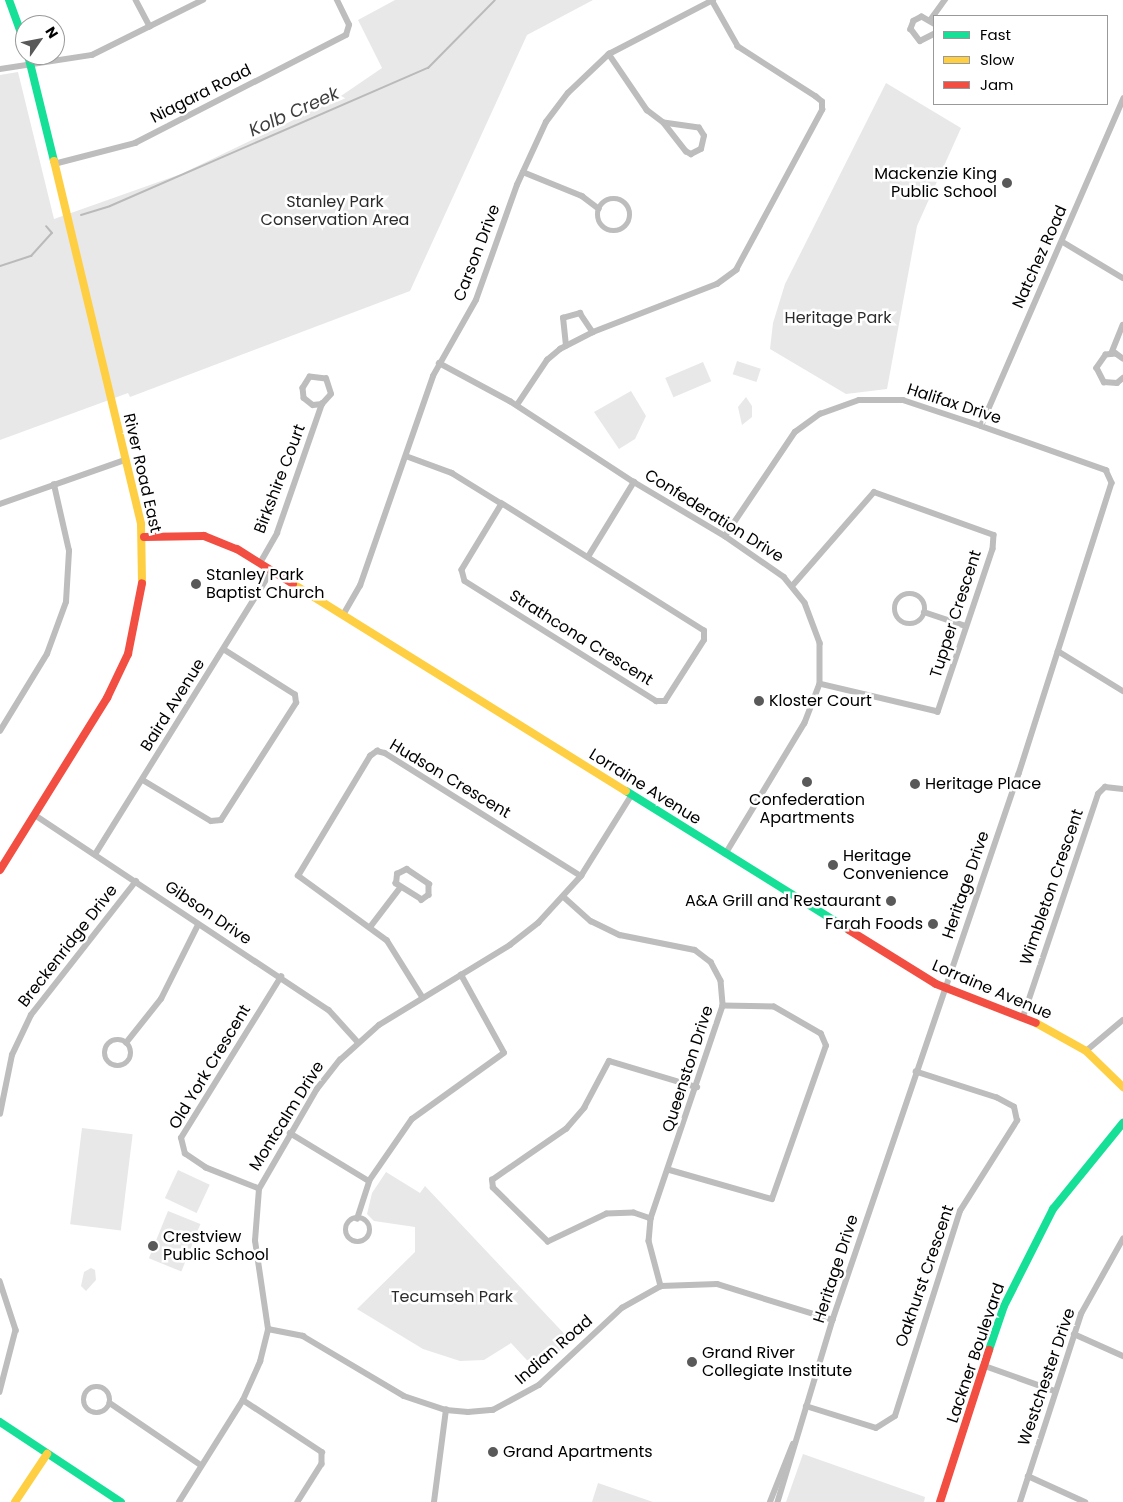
<!DOCTYPE html>
<style>
body{margin:0}
#map{position:relative;width:1123px;height:1502px;overflow:hidden;background:#fff;font-family:Poppins,sans-serif}
div>[style]{position:absolute}
[style*='--x']{left:calc(var(--x)*1px);top:calc(var(--y)*1px);width:calc(var(--w)*1px);rotate:calc(var(--a)*1deg)}
.green>*{inset:0;background:#e8e8e8;transform-origin:0 0}
.stream>*{height:2px;margin:-1px;padding:0 1px;transform-origin:1px;border-radius:1px;background:#bababa}
.street>*{height:5.5px;margin:-2.75px;padding:0 2.75px;transform-origin:2.75px;border-radius:2.75px;background:#bdbdbd}
.street>.ring{margin:-2.75px;padding:0;box-sizing:content-box;background:none;border:5.5px solid #bdbdbd;border-radius:50%}
.fast>*{height:8px;margin:-4px;padding:0 4px;transform-origin:4px;border-radius:4px;background:#16e098}
.slow>*{height:8px;margin:-4px;padding:0 4px;transform-origin:4px;border-radius:4px;background:#ffcf43}
.jam>*{height:8px;margin:-4px;padding:0 4px;transform-origin:4px;border-radius:4px;background:#f24e42}
.dots>*{width:14px;height:14px;translate:-50% -50%;box-sizing:border-box;border:2px solid #fff;border-radius:50%}
span{translate:-50% -50%;white-space:nowrap;text-align:center;line-height:1.15;-webkit-text-stroke:5px #fff;paint-order:stroke}
.street-label{font-size:16px;color:#000}
.poi-label{font-size:16px;color:#000}
.right{translate:-100% -50%;text-align:right}
.left{translate:0 -50%;text-align:left}
.park-label{font-size:16px;color:#2c2c2c}
.water-label{font-size:18px;color:#3d3d3d;font-style:italic}
.legend{position:absolute;left:933px;top:15px;width:175px;height:90px;box-sizing:border-box;background:#fff;border:1px solid #999;margin:0;padding:6px 9px;list-style:none;font-size:15px;color:#000}
.legend li{display:flex;align-items:center;gap:10px;height:25px}
.legend b{width:25px;border:1px solid #999}
.north{position:absolute;left:15px;top:15px;width:50px;height:50px;box-sizing:border-box;background:#fff;border:1px solid #999;border-radius:50%;rotate:57deg;font-size:14px;font-weight:700;line-height:20px;text-align:center;color:#000}
.north::after{content:'';display:block;margin:auto;width:18px;height:22px;background:#595959;clip-path:polygon(50% 0,100% 100%,50% 72%,0 100%)}
</style>
<div id="map">
<div class="green">
<i style="clip-path:polygon(395px 0,593px 0,527px 35px,410px 291px,130px 397px,128px 393px,0 440px,0 75px,18px 72px,54px 219px,181px 174px,335px 100px,382px 68px,358px 20px)"></i>
<i style="clip-path:polygon(886px 83px,961px 128px,917px 226px,887px 389px,846px 394px,770px 349px,773px 323px,785px 284px)"></i>
<i style="left:737px;top:361px;width:25px;height:14px;rotate:18deg"></i>
<i style="left:703px;top:362px;width:21px;height:41px;rotate:67deg"></i>
<i style="clip-path:polygon(631px 391px,646px 416px,635px 439px,619px 449px,594px 412px)"></i>
<i style="clip-path:polygon(746px 397px,752px 406px,752px 417px,742px 425px,738px 407px)"></i>
<i style="left:82px;top:1128px;width:51px;height:97px;rotate:7deg"></i>
<i style="left:178px;top:1170px;width:35px;height:31px;rotate:25deg"></i>
<i style="clip-path:polygon(386px 1172px,420px 1193px,425px 1186px,571px 1341px,537px 1371px,511px 1343px,484px 1360px,460px 1361px,423px 1349px,357px 1309px,415px 1252px,415px 1227px,374px 1221px,367px 1214px,372px 1193px)"></i>
<i style="left:168px;top:1211px;width:35px;height:51px;rotate:22deg"></i>
<i style="clip-path:polygon(91px 1268px,95px 1270px,96px 1280px,86px 1291px,81px 1286px,84px 1272px)"></i>
<i style="clip-path:polygon(803px 1454px,925px 1497px,924px 1502px,786px 1502px)"></i>
<i style="clip-path:polygon(598px 1483px,653px 1502px,592px 1502px)"></i>
</div>
<div class="stream">
<i style="--x:81;--y:215;--w:30;--a:-17"></i>
<i style="--x:110;--y:206;--w:347;--a:-23.5"></i>
<i style="--x:428;--y:68;--w:95;--a:-45.4"></i>
<i style="--x:0;--y:266;--w:33;--a:-18"></i>
<i style="--x:31;--y:256;--w:31;--a:-48"></i>
<i style="--x:52;--y:233;--w:9;--a:-131"></i>
</div>
<div class="street">
<i style="--x:136;--y:0;--w:30;--a:62"></i>
<i style="--x:931;--y:19;--w:24;--a:-54"></i>
<i style="--x:934;--y:24;--w:14;--a:-150"></i>
<i style="--x:922;--y:17;--w:9;--a:153"></i>
<i style="--x:914;--y:21;--w:9;--a:111"></i>
<i style="--x:911;--y:29;--w:15;--a:53"></i>
<i style="--x:920;--y:41;--w:16;--a:-27"></i>
<i style="--x:609;--y:54;--w:68;--a:55.8"></i>
<i style="--x:647;--y:110;--w:21;--a:37"></i>
<i style="--x:664;--y:123;--w:36;--a:52"></i>
<i style="--x:686;--y:151;--w:6;--a:31"></i>
<i style="--x:691;--y:154;--w:11;--a:-27"></i>
<i style="--x:701;--y:149;--w:13;--a:-77"></i>
<i style="--x:704;--y:136;--w:9;--a:-122"></i>
<i style="--x:699;--y:128;--w:35;--a:-172"></i>
<i style="--x:0;--y:69;--w:93;--a:-8.7"></i>
<i style="--x:92;--y:55;--w:124;--a:-26.4"></i>
<i style="--x:54;--y:164;--w:84;--a:-14.5"></i>
<i style="--x:135;--y:143;--w:237;--a:-27.1"></i>
<i style="--x:346;--y:35;--w:10;--a:-73"></i>
<i style="--x:349;--y:25;--w:28;--a:-116"></i>
<i style="--x:523;--y:172;--w:64;--a:22.1"></i>
<i style="--x:582;--y:196;--w:21;--a:37"></i>
<i class="ring" style="left:598px;top:199px;width:26.5px;height:26.5px"></i>
<i style="--x:1063;--y:242;--w:70;--a:31"></i>
<i style="--x:566;--y:346;--w:28;--a:-96"></i>
<i style="--x:563;--y:318;--w:18;--a:-16"></i>
<i style="--x:580;--y:313;--w:23;--a:56"></i>
<i style="--x:1111;--y:354;--w:31;--a:-68"></i>
<i style="--x:1123;--y:359;--w:9;--a:-144"></i>
<i style="--x:1116;--y:354;--w:10;--a:174"></i>
<i style="--x:1106;--y:355;--w:16;--a:125"></i>
<i style="--x:1097;--y:368;--w:16;--a:63"></i>
<i style="--x:1104;--y:382;--w:13;--a:4"></i>
<i style="--x:1117;--y:383;--w:8;--a:-40"></i>
<i style="--x:439;--y:363;--w:81;--a:28.2"></i>
<i style="--x:510;--y:401;--w:148;--a:33.2"></i>
<i style="--x:634;--y:482;--w:106;--a:30.7"></i>
<i style="--x:725;--y:536;--w:72;--a:34.8"></i>
<i style="--x:784;--y:577;--w:33;--a:51"></i>
<i style="--x:805;--y:603;--w:43;--a:69.4"></i>
<i style="--x:820;--y:643;--w:41;--a:90"></i>
<i style="--x:820;--y:684;--w:42;--a:111"></i>
<i style="--x:805;--y:723;--w:153;--a:121.1"></i>
<i style="--x:517;--y:405;--w:54;--a:-56.3"></i>
<i style="--x:547;--y:360;--w:17;--a:-40"></i>
<i style="--x:560;--y:349;--w:37;--a:-27"></i>
<i style="--x:593;--y:332;--w:133;--a:-21.2"></i>
<i style="--x:717;--y:284;--w:24;--a:-36"></i>
<i style="--x:736;--y:270;--w:182;--a:-61.7"></i>
<i style="--x:822;--y:110;--w:8;--a:-90"></i>
<i style="--x:822;--y:102;--w:8;--a:-140"></i>
<i style="--x:816;--y:97;--w:93;--a:-147.3"></i>
<i style="--x:738;--y:47;--w:53;--a:-119.5"></i>
<i style="--x:981;--y:426;--w:357;--a:-66.5"></i>
<i style="--x:406;--y:456;--w:49;--a:20.3"></i>
<i style="--x:452;--y:473;--w:59;--a:31.8"></i>
<i style="--x:502;--y:504;--w:77;--a:121.2"></i>
<i style="--x:462;--y:570;--w:11;--a:75"></i>
<i style="--x:465;--y:581;--w:226;--a:32.1"></i>
<i style="--x:656;--y:701;--w:9;--a:0"></i>
<i style="--x:665;--y:701;--w:72;--a:-57.4"></i>
<i style="--x:704;--y:640;--w:9;--a:-90"></i>
<i style="--x:704;--y:631;--w:239;--a:-147.8"></i>
<i style="--x:0;--y:504;--w:133;--a:-19.4"></i>
<i style="--x:725;--y:536;--w:125;--a:-56.1"></i>
<i style="--x:795;--y:432;--w:31;--a:-36"></i>
<i style="--x:820;--y:414;--w:41;--a:-19.7"></i>
<i style="--x:859;--y:400;--w:44;--a:0"></i>
<i style="--x:903;--y:400;--w:82;--a:18.4"></i>
<i style="--x:981;--y:426;--w:133;--a:19.4"></i>
<i style="--x:1106;--y:470;--w:14;--a:65"></i>
<i style="--x:1112;--y:483;--w:305;--a:107.7"></i>
<i style="--x:1019;--y:774;--w:577;--a:108.81"></i>
<i style="--x:833;--y:1320;--w:190;--a:106.8"></i>
<i style="--x:588;--y:557;--w:88;--a:-58.5"></i>
<i style="--x:260;--y:563;--w:34;--a:-60"></i>
<i style="--x:277;--y:533;--w:137;--a:-70.8"></i>
<i style="--x:322;--y:404;--w:13;--a:-48"></i>
<i style="--x:331;--y:394;--w:16;--a:-108"></i>
<i style="--x:326;--y:379;--w:16;--a:-173"></i>
<i style="--x:310;--y:377;--w:13;--a:122"></i>
<i style="--x:303;--y:388;--w:10;--a:84"></i>
<i style="--x:304;--y:398;--w:11;--a:38"></i>
<i style="--x:313;--y:405;--w:9;--a:-6"></i>
<i style="--x:793;--y:585;--w:123;--a:-48.9"></i>
<i style="--x:874;--y:492;--w:127;--a:19.7"></i>
<i style="--x:994;--y:535;--w:14;--a:94"></i>
<i style="--x:993;--y:549;--w:172;--a:108.6"></i>
<i style="--x:938;--y:712;--w:121;--a:-166.7"></i>
<i class="ring" style="left:895px;top:594px;width:24.5px;height:24.5px"></i>
<i style="--x:924;--y:612;--w:44;--a:18.4"></i>
<i style="--x:343;--y:615;--w:34;--a:-60"></i>
<i style="--x:360;--y:586;--w:222;--a:-70.8"></i>
<i style="--x:433;--y:376;--w:87;--a:-60.5"></i>
<i style="--x:476;--y:300;--w:122;--a:-70.4"></i>
<i style="--x:517;--y:185;--w:69;--a:-65.3"></i>
<i style="--x:546;--y:122;--w:36;--a:-53"></i>
<i style="--x:568;--y:93;--w:57;--a:-43.6"></i>
<i style="--x:609;--y:54;--w:117;--a:-27.4"></i>
<i style="--x:1058;--y:651;--w:76;--a:31.6"></i>
<i style="--x:0;--y:731;--w:90;--a:-58.6"></i>
<i style="--x:47;--y:654;--w:55;--a:-69.9"></i>
<i style="--x:66;--y:602;--w:51;--a:-86.6"></i>
<i style="--x:69;--y:551;--w:68;--a:-102.8"></i>
<i style="--x:143;--y:780;--w:79;--a:31.1"></i>
<i style="--x:211;--y:821;--w:10;--a:-6"></i>
<i style="--x:221;--y:820;--w:139;--a:-57.3"></i>
<i style="--x:296;--y:703;--w:8;--a:-97"></i>
<i style="--x:295;--y:695;--w:84;--a:-147.6"></i>
<i style="--x:35;--y:815;--w:353;--a:33.6"></i>
<i style="--x:329;--y:1010;--w:43;--a:47.8"></i>
<i style="--x:96;--y:853;--w:333;--a:-58.1"></i>
<i style="--x:407;--y:869;--w:27;--a:34"></i>
<i style="--x:429;--y:884;--w:11;--a:90"></i>
<i style="--x:429;--y:895;--w:9;--a:144"></i>
<i style="--x:422;--y:900;--w:31;--a:-148"></i>
<i style="--x:396;--y:884;--w:10;--a:-84"></i>
<i style="--x:397;--y:874;--w:11;--a:-27"></i>
<i style="--x:564;--y:897;--w:36;--a:42"></i>
<i style="--x:591;--y:921;--w:32;--a:26"></i>
<i style="--x:620;--y:935;--w:76;--a:11.3"></i>
<i style="--x:695;--y:950;--w:20;--a:37"></i>
<i style="--x:711;--y:962;--w:21;--a:62"></i>
<i style="--x:721;--y:981;--w:25;--a:85"></i>
<i style="--x:723;--y:1006;--w:225;--a:108.7"></i>
<i style="--x:651;--y:1219;--w:22;--a:95"></i>
<i style="--x:649;--y:1241;--w:47;--a:75.1"></i>
<i style="--x:371;--y:926;--w:48;--a:-52.7"></i>
<i style="--x:422;--y:997;--w:66;--a:-122"></i>
<i style="--x:387;--y:941;--w:110;--a:-143.9"></i>
<i style="--x:298;--y:876;--w:140;--a:-59"></i>
<i style="--x:370;--y:756;--w:9;--a:-36"></i>
<i style="--x:377;--y:751;--w:8;--a:14"></i>
<i style="--x:385;--y:753;--w:231;--a:32.1"></i>
<i style="--x:1023;--y:1017;--w:235;--a:-71.4"></i>
<i style="--x:1098;--y:794;--w:10;--a:-45"></i>
<i style="--x:1105;--y:787;--w:18;--a:6"></i>
<i class="ring" style="left:105px;top:1040px;width:20.5px;height:20.5px"></i>
<i style="--x:126;--y:1043;--w:56;--a:-51.5"></i>
<i style="--x:161;--y:999;--w:83;--a:-63.4"></i>
<i style="--x:1086;--y:1051;--w:48;--a:-40"></i>
<i style="--x:0;--y:1114;--w:60;--a:-78.5"></i>
<i style="--x:12;--y:1055;--w:44;--a:-64.6"></i>
<i style="--x:31;--y:1015;--w:170;--a:-51.9"></i>
<i style="--x:290;--y:1133;--w:92;--a:31.3"></i>
<i style="--x:670;--y:1170;--w:106;--a:15.9"></i>
<i style="--x:772;--y:1199;--w:162;--a:-70.6"></i>
<i style="--x:826;--y:1046;--w:13;--a:-113"></i>
<i style="--x:821;--y:1034;--w:54;--a:-150.1"></i>
<i style="--x:774;--y:1007;--w:51;--a:-178.9"></i>
<i style="--x:259;--y:1189;--w:57;--a:-158.4"></i>
<i style="--x:206;--y:1168;--w:25;--a:-146"></i>
<i style="--x:185;--y:1154;--w:16;--a:-104"></i>
<i style="--x:181;--y:1138;--w:190;--a:-58.2"></i>
<i class="ring" style="left:346px;top:1218px;width:18.5px;height:18.5px"></i>
<i style="--x:357;--y:1219;--w:40;--a:-72"></i>
<i style="--x:369;--y:1181;--w:75;--a:-55.3"></i>
<i style="--x:412;--y:1119;--w:113;--a:-35.7"></i>
<i style="--x:504;--y:1053;--w:89;--a:-118.9"></i>
<i style="--x:651;--y:1219;--w:18;--a:-161"></i>
<i style="--x:634;--y:1213;--w:27;--a:178"></i>
<i style="--x:607;--y:1214;--w:65;--a:154.6"></i>
<i style="--x:548;--y:1242;--w:77;--a:-135.5"></i>
<i style="--x:493;--y:1188;--w:8;--a:-97"></i>
<i style="--x:492;--y:1180;--w:90;--a:-34.6"></i>
<i style="--x:566;--y:1129;--w:28;--a:-49"></i>
<i style="--x:584;--y:1108;--w:53;--a:-62"></i>
<i style="--x:609;--y:1061;--w:92;--a:16.5"></i>
<i style="--x:0;--y:1281;--w:52;--a:71.9"></i>
<i style="--x:16;--y:1330;--w:64;--a:104.5"></i>
<i style="--x:268;--y:1329;--w:36;--a:11"></i>
<i style="--x:303;--y:1336;--w:117;--a:30.7"></i>
<i style="--x:404;--y:1396;--w:44;--a:18.4"></i>
<i style="--x:446;--y:1410;--w:22;--a:5"></i>
<i style="--x:468;--y:1412;--w:25;--a:-5"></i>
<i style="--x:493;--y:1410;--w:52;--a:-28.5"></i>
<i style="--x:539;--y:1385;--w:113;--a:-42.9"></i>
<i style="--x:622;--y:1308;--w:45;--a:-29.4"></i>
<i style="--x:661;--y:1286;--w:56;--a:-2"></i>
<i style="--x:717;--y:1284;--w:121;--a:17.2"></i>
<i style="--x:1074;--y:1334;--w:54;--a:24.2"></i>
<i style="--x:985;--y:1366;--w:74;--a:19.7"></i>
<i class="ring" style="left:84px;top:1387px;width:20.5px;height:20.5px"></i>
<i style="--x:243;--y:1400;--w:95;--a:33.4"></i>
<i style="--x:322;--y:1452;--w:12;--a:90"></i>
<i style="--x:322;--y:1464;--w:45;--a:122.3"></i>
<i style="--x:110;--y:1403;--w:110;--a:34.3"></i>
<i style="--x:806;--y:1406;--w:73;--a:17.4"></i>
<i style="--x:876;--y:1428;--w:22;--a:-32"></i>
<i style="--x:895;--y:1416;--w:215;--a:-72.4"></i>
<i style="--x:960;--y:1211;--w:107;--a:-57.7"></i>
<i style="--x:1017;--y:1121;--w:14;--a:-102"></i>
<i style="--x:1014;--y:1107;--w:19;--a:-152"></i>
<i style="--x:997;--y:1098;--w:85;--a:-162.2"></i>
<i style="--x:1028;--y:1476;--w:63;--a:24.5"></i>
<i style="--x:179;--y:1502;--w:120;--a:-57.9"></i>
<i style="--x:243;--y:1400;--w:42;--a:-65.9"></i>
<i style="--x:260;--y:1362;--w:34;--a:-76"></i>
<i style="--x:268;--y:1329;--w:89;--a:-98.4"></i>
<i style="--x:255;--y:1241;--w:52;--a:-85.6"></i>
<i style="--x:259;--y:1189;--w:116;--a:-59.9"></i>
<i style="--x:317;--y:1089;--w:37;--a:-52"></i>
<i style="--x:340;--y:1060;--w:52;--a:-41.9"></i>
<i style="--x:379;--y:1025;--w:153;--a:-31.4"></i>
<i style="--x:510;--y:945;--w:36;--a:-38"></i>
<i style="--x:538;--y:923;--w:64;--a:-47.5"></i>
<i style="--x:581;--y:876;--w:94;--a:-58"></i>
<i style="--x:434;--y:1502;--w:93;--a:-82.6"></i>
<i style="--x:770;--y:1502;--w:62;--a:-68.4"></i>
<i style="--x:1020;--y:1502;--w:198;--a:-72"></i>
<i style="--x:1081;--y:1314;--w:86;--a:-60.8"></i>
</div>
<div class="fast">
<i style="--x:9;--y:0;--w:47;--a:70"></i>
<i style="--x:28;--y:55;--w:109;--a:76.2"></i>
<i style="--x:626;--y:791;--w:263;--a:31.9"></i>
<i style="--x:989;--y:1350;--w:46;--a:-71.2"></i>
<i style="--x:1004;--y:1306;--w:109;--a:-63.2"></i>
<i style="--x:1053;--y:1209;--w:111;--a:-50.9"></i>
<i style="--x:0;--y:1422;--w:145;--a:33.5"></i>
</div>
<div class="slow">
<i style="--x:54;--y:161;--w:373;--a:76.5"></i>
<i style="--x:141;--y:524;--w:59;--a:89"></i>
<i style="--x:293;--y:584;--w:392;--a:31.9"></i>
<i style="--x:1036;--y:1023;--w:57;--a:29.2"></i>
<i style="--x:1086;--y:1051;--w:52;--a:44.2"></i>
<i style="--x:15;--y:1502;--w:58;--a:-56.3"></i>
</div>
<div class="jam">
<i style="--x:144;--y:537;--w:60;--a:-1"></i>
<i style="--x:204;--y:536;--w:35;--a:22"></i>
<i style="--x:237;--y:549;--w:66;--a:32"></i>
<i style="--x:0;--y:870;--w:203;--a:-58.1"></i>
<i style="--x:107;--y:698;--w:49;--a:-64.5"></i>
<i style="--x:128;--y:654;--w:72;--a:-78.8"></i>
<i style="--x:849;--y:930;--w:102;--a:31.8"></i>
<i style="--x:936;--y:984;--w:107;--a:21.3"></i>
<i style="--x:940;--y:1502;--w:160;--a:-72.1"></i>
</div>
<div class="dots">
<i style="left:1007px;top:183px;background:#595959"></i>
<i style="left:196px;top:584px;background:#595959"></i>
<i style="left:759px;top:701px;background:#595959"></i>
<i style="left:807px;top:782px;background:#595959"></i>
<i style="left:915px;top:784px;background:#595959"></i>
<i style="left:833px;top:865px;background:#595959"></i>
<i style="left:891px;top:901px;background:#595959"></i>
<i style="left:933px;top:924px;background:#595959"></i>
<i style="left:153px;top:1246px;background:#595959"></i>
<i style="left:692px;top:1362px;background:#595959"></i>
<i style="left:493px;top:1452px;background:#595959"></i>
</div>
<div class="street-label">
<span style="left:201px;top:94px;rotate:-27deg">Niagara Road</span>
<span style="left:477px;top:253px;rotate:-69deg">Carson Drive</span>
<span style="left:1040px;top:257px;rotate:-66deg">Natchez Road</span>
<span style="left:954px;top:404px;rotate:18deg">Halifax Drive</span>
<span style="left:142px;top:473px;rotate:77deg">River Road East</span>
<span style="left:280px;top:479px;rotate:-69deg">Birkshire Court</span>
<span style="left:714px;top:516px;rotate:32deg">Confederation Drive</span>
<span style="left:956px;top:614px;rotate:-72deg">Tupper Crescent</span>
<span style="left:581px;top:638px;rotate:32deg">Strathcona Crescent</span>
<span style="left:173px;top:705px;rotate:-58deg">Baird Avenue</span>
<span style="left:450px;top:779px;rotate:31deg">Hudson Crescent</span>
<span style="left:645px;top:787px;rotate:32deg">Lorraine Avenue</span>
<span style="left:966px;top:885px;rotate:-71deg">Heritage Drive</span>
<span style="left:1052px;top:887px;rotate:-71deg">Wimbleton Crescent</span>
<span style="left:208px;top:913px;rotate:34deg">Gibson Drive</span>
<span style="left:68px;top:946px;rotate:-52deg">Breckenridge Drive</span>
<span style="left:992px;top:990px;rotate:23deg">Lorraine Avenue</span>
<span style="left:210px;top:1067px;rotate:-59deg">Old York Crescent</span>
<span style="left:688px;top:1069px;rotate:-72deg">Queenston Drive</span>
<span style="left:287px;top:1116px;rotate:-58deg">Montcalm Drive</span>
<span style="left:836px;top:1269px;rotate:-72deg">Heritage Drive</span>
<span style="left:925px;top:1276px;rotate:-71deg">Oakhurst Crescent</span>
<span style="left:554px;top:1350px;rotate:-41deg">Indian Road</span>
<span style="left:976px;top:1353px;rotate:-71deg">Lackner Boulevard</span>
<span style="left:1047px;top:1377px;rotate:-71deg">Westchester Drive</span>
</div>
<div class="poi-label">
<span class="right" style="left:997px;top:183px">Mackenzie King<br>Public School</span>
<span class="left" style="left:206px;top:584px">Stanley Park<br>Baptist Church</span>
<span class="left" style="left:769px;top:701px">Kloster Court</span>
<span class="left" style="left:925px;top:784px">Heritage Place</span>
<span style="left:807px;top:809px">Confederation<br>Apartments</span>
<span class="left" style="left:843px;top:865px">Heritage<br>Convenience</span>
<span class="right" style="left:881px;top:901px">A&amp;A Grill and Restaurant</span>
<span class="right" style="left:923px;top:924px">Farah Foods</span>
<span class="left" style="left:163px;top:1246px">Crestview<br>Public School</span>
<span class="left" style="left:702px;top:1362px">Grand River<br>Collegiate Institute</span>
<span class="left" style="left:503px;top:1452px">Grand Apartments</span>
</div>
<div class="park-label">
<span style="left:335px;top:211px">Stanley Park<br>Conservation Area</span>
<span style="left:838px;top:318px">Heritage Park</span>
<span style="left:452px;top:1297px">Tecumseh Park</span>
</div>
<div class="water-label">
<span style="left:294px;top:112px;rotate:-24deg">Kolb Creek</span>
</div>
<ul class="legend">
<li><b style="height:6px;background:#16e098"></b>Fast</li>
<li><b style="height:6px;background:#ffcf43"></b>Slow</li>
<li><b style="height:6px;background:#f24e42"></b>Jam</li>
</ul>
<div class="north">N</div>
</div>
